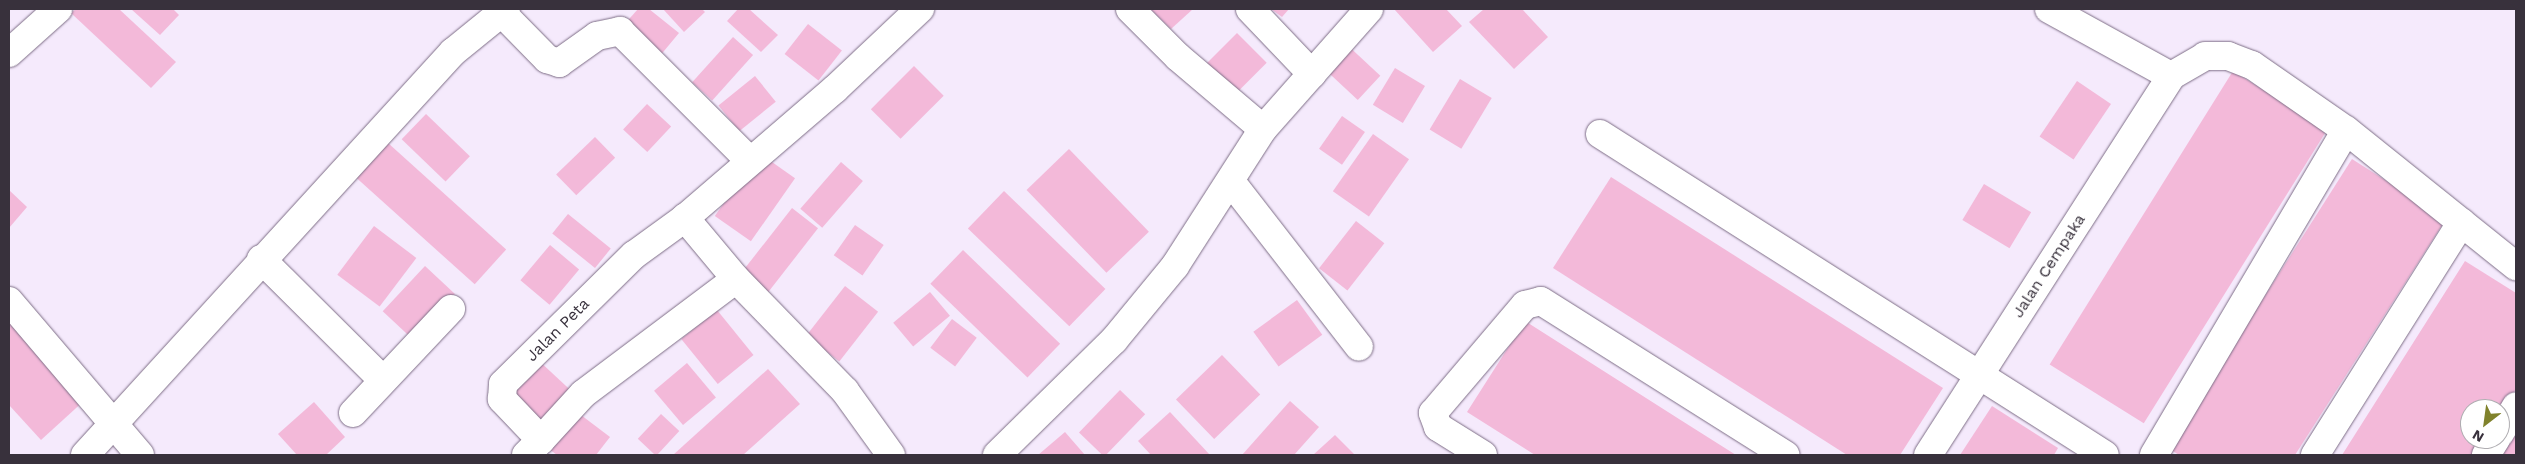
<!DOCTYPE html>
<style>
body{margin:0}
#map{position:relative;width:2525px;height:464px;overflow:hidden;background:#f5eafc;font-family:"Work Sans",sans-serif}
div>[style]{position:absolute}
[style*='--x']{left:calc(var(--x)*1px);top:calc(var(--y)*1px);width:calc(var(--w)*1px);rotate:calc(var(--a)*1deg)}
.building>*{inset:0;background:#f3b9d9;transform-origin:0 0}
.roads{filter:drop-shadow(0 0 1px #7d6d86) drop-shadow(0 0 1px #7d6d86)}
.minor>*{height:28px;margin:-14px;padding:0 14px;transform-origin:14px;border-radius:14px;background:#fff}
span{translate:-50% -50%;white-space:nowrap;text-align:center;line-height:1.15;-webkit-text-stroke:5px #fff;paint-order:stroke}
.street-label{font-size:16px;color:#38313c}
.frame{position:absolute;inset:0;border:10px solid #38313c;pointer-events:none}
.north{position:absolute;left:2460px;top:399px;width:50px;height:50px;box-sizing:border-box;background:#fff;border:1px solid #afadb1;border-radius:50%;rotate:210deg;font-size:14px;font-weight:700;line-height:20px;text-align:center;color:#38313c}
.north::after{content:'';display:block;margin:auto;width:18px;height:22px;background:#80822c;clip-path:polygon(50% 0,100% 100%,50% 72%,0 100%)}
</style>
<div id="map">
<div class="building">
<i style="clip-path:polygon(76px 9px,119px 9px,176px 62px,151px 88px,71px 13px)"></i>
<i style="clip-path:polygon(131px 9px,173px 9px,179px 15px,160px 35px)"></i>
<i style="clip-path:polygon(638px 9px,649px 9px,679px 33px,659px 57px,622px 27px)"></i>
<i style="clip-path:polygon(663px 9px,702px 9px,705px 12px,684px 32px)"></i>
<i style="clip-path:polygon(738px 9px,749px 9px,778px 35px,761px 52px,727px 21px)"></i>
<i style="clip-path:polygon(1150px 9px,1193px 9px,1171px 29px)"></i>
<i style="clip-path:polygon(1271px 9px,1289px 9px,1282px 17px)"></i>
<i style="clip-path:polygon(1394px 9px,1446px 9px,1462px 26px,1433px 52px)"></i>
<i style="clip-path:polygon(1484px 9px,1522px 9px,1548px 37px,1514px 69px,1469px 22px)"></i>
<i style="left:808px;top:24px;width:43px;height:38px;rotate:38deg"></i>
<i style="left:1237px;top:33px;width:42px;height:52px;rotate:45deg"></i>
<i style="left:733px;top:37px;width:27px;height:61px;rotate:42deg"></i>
<i style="left:1343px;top:41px;width:51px;height:33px;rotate:43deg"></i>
<i style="left:914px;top:66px;width:42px;height:61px;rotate:45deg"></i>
<i style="left:1395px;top:68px;width:35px;height:43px;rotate:31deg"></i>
<i style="left:2233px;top:71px;width:111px;height:346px;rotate:32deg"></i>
<i style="left:755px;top:76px;width:33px;height:47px;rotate:51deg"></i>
<i style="left:1460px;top:79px;width:37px;height:59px;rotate:31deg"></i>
<i style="left:2077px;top:81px;width:41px;height:67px;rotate:34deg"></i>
<i style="left:647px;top:104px;width:33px;height:35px;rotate:43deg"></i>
<i style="left:426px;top:114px;width:61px;height:35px;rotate:44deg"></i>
<i style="left:1342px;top:116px;width:28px;height:40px;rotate:35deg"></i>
<i style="left:1373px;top:134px;width:44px;height:70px;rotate:35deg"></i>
<i style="left:595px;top:137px;width:29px;height:54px;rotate:46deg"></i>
<i style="left:388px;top:143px;width:159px;height:47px;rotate:42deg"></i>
<i style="left:1069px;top:149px;width:115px;height:59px;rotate:46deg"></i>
<i style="left:759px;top:153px;width:44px;height:77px;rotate:35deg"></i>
<i style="clip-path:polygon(2352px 159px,2446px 219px,2295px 455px,2179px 455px,2168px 448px)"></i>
<i style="left:841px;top:162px;width:29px;height:62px;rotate:41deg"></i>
<i style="clip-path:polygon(1611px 177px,1943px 388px,1900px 455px,1847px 455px,1553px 268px)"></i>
<i style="left:1984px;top:184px;width:55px;height:42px;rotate:31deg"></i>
<i style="clip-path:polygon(9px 190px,27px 207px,9px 228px)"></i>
<i style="left:1004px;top:191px;width:141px;height:52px;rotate:44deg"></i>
<i style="left:792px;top:208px;width:33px;height:81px;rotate:38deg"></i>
<i style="left:568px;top:214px;width:55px;height:25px;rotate:39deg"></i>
<i style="left:1356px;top:221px;width:36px;height:60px;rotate:38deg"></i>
<i style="left:855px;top:225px;width:35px;height:37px;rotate:35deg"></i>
<i style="left:374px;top:226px;width:53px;height:61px;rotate:37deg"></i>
<i style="left:550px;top:245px;width:38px;height:46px;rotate:40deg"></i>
<i style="left:963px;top:250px;width:135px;height:47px;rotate:44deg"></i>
<i style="clip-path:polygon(2465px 261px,2516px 293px,2516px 389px,2500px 414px,2500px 409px,2470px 409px,2470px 439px,2484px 439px,2474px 455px,2342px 455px)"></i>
<i style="left:425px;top:266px;width:41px;height:62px;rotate:43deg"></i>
<i style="left:845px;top:286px;width:42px;height:63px;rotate:38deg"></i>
<i style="left:930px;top:292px;width:31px;height:48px;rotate:50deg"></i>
<i style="left:1297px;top:300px;width:43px;height:54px;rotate:54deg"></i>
<i style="left:717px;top:310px;width:58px;height:46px;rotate:51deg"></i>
<i style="clip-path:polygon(9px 314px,86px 399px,41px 440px,9px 405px)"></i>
<i style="left:952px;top:319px;width:31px;height:36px;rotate:37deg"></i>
<i style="clip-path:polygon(1525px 321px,1679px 419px,1736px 455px,1535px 455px,1467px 412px)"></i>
<i style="left:1222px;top:355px;width:55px;height:64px;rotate:46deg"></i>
<i style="left:537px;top:359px;width:50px;height:45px;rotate:43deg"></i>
<i style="left:687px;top:363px;width:45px;height:43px;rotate:50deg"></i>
<i style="clip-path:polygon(768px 369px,800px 404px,743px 455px,673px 455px)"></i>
<i style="left:1120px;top:390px;width:35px;height:59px;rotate:44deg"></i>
<i style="clip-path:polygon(1290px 401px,1319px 427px,1294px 455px,1242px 455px)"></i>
<i style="clip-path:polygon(314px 402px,345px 437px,326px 455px,297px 455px,278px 434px)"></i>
<i style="clip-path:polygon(1992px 406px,2058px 448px,2054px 455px,1960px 455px)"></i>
<i style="clip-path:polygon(577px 412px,610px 437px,596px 455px,557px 455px,549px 449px)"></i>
<i style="clip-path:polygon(1170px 412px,1210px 455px,1151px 455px,1138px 441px)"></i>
<i style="left:661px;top:414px;width:25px;height:34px;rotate:43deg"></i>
<i style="clip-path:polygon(2516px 428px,2516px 455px,2499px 455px)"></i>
<i style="clip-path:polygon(1065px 432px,1085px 455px,1038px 455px)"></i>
<i style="clip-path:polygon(1335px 435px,1355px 455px,1313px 455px)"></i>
</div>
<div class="roads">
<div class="minor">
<i style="--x:1130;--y:9;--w:68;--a:45"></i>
<i style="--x:1178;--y:57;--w:111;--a:40.3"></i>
<i style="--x:1250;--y:9;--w:90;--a:46.4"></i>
<i style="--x:2049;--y:9;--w:139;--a:28.8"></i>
<i style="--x:501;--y:12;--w:66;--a:45.6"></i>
<i style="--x:547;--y:59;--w:13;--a:18"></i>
<i style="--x:559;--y:63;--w:47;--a:-35.4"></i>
<i style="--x:597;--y:36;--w:24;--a:-12"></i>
<i style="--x:620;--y:31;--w:182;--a:45"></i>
<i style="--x:9;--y:53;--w:66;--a:-41.9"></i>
<i style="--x:1600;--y:134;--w:598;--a:32.44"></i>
<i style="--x:1232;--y:183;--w:207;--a:52.2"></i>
<i style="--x:261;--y:259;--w:172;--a:44.8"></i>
<i style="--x:9;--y:301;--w:202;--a:49.6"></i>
<i style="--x:353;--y:413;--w:143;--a:-46.7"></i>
<i style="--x:2500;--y:433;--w:31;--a:-59"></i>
<i style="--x:541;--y:440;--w:62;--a:-47.6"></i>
<i style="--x:583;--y:394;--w:191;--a:-36.9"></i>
<i style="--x:85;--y:455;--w:546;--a:-47.6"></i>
<i style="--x:453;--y:52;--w:68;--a:-39.1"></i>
<i style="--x:526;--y:455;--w:21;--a:-45"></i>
<i style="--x:541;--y:440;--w:57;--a:-133.6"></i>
<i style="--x:502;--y:399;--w:15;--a:-86"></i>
<i style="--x:503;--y:384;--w:184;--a:-44.6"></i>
<i style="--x:634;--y:255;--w:63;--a:-36"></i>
<i style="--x:891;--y:455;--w:79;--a:-125.7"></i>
<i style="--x:845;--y:391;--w:156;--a:-134.2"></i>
<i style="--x:736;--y:279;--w:80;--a:-129.9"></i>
<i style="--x:685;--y:218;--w:198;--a:-40.7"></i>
<i style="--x:835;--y:89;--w:117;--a:-43.3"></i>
<i style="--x:997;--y:455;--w:164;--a:-44.5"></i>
<i style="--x:1114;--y:340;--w:96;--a:-50.5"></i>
<i style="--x:1175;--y:266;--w:163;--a:-57.3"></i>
<i style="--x:1263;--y:129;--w:160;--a:-48.5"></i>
<i style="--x:1483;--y:455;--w:53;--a:-148.1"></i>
<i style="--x:1438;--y:427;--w:15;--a:-110"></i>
<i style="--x:1433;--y:413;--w:142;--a:-49.6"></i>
<i style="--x:1525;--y:305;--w:16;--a:-14"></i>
<i style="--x:1541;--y:301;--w:289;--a:32.2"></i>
<i style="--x:1928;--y:455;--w:450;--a:-57.3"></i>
<i style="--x:2171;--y:76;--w:39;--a:-30"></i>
<i style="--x:2205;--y:56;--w:23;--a:0"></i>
<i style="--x:2228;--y:56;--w:26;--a:21"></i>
<i style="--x:2252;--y:65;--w:114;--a:34.7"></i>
<i style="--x:2346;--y:130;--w:218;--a:38.7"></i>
<i style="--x:2154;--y:455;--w:377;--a:-59.4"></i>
<i style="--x:2315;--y:455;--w:275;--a:-57.8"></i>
<i style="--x:2486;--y:455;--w:19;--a:-58"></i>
</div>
</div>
<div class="street-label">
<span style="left:2049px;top:266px;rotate:-57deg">Jalan Cempaka</span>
<span style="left:558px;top:330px;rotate:-45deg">Jalan Peta</span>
</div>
<div class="frame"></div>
<div class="north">N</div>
</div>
